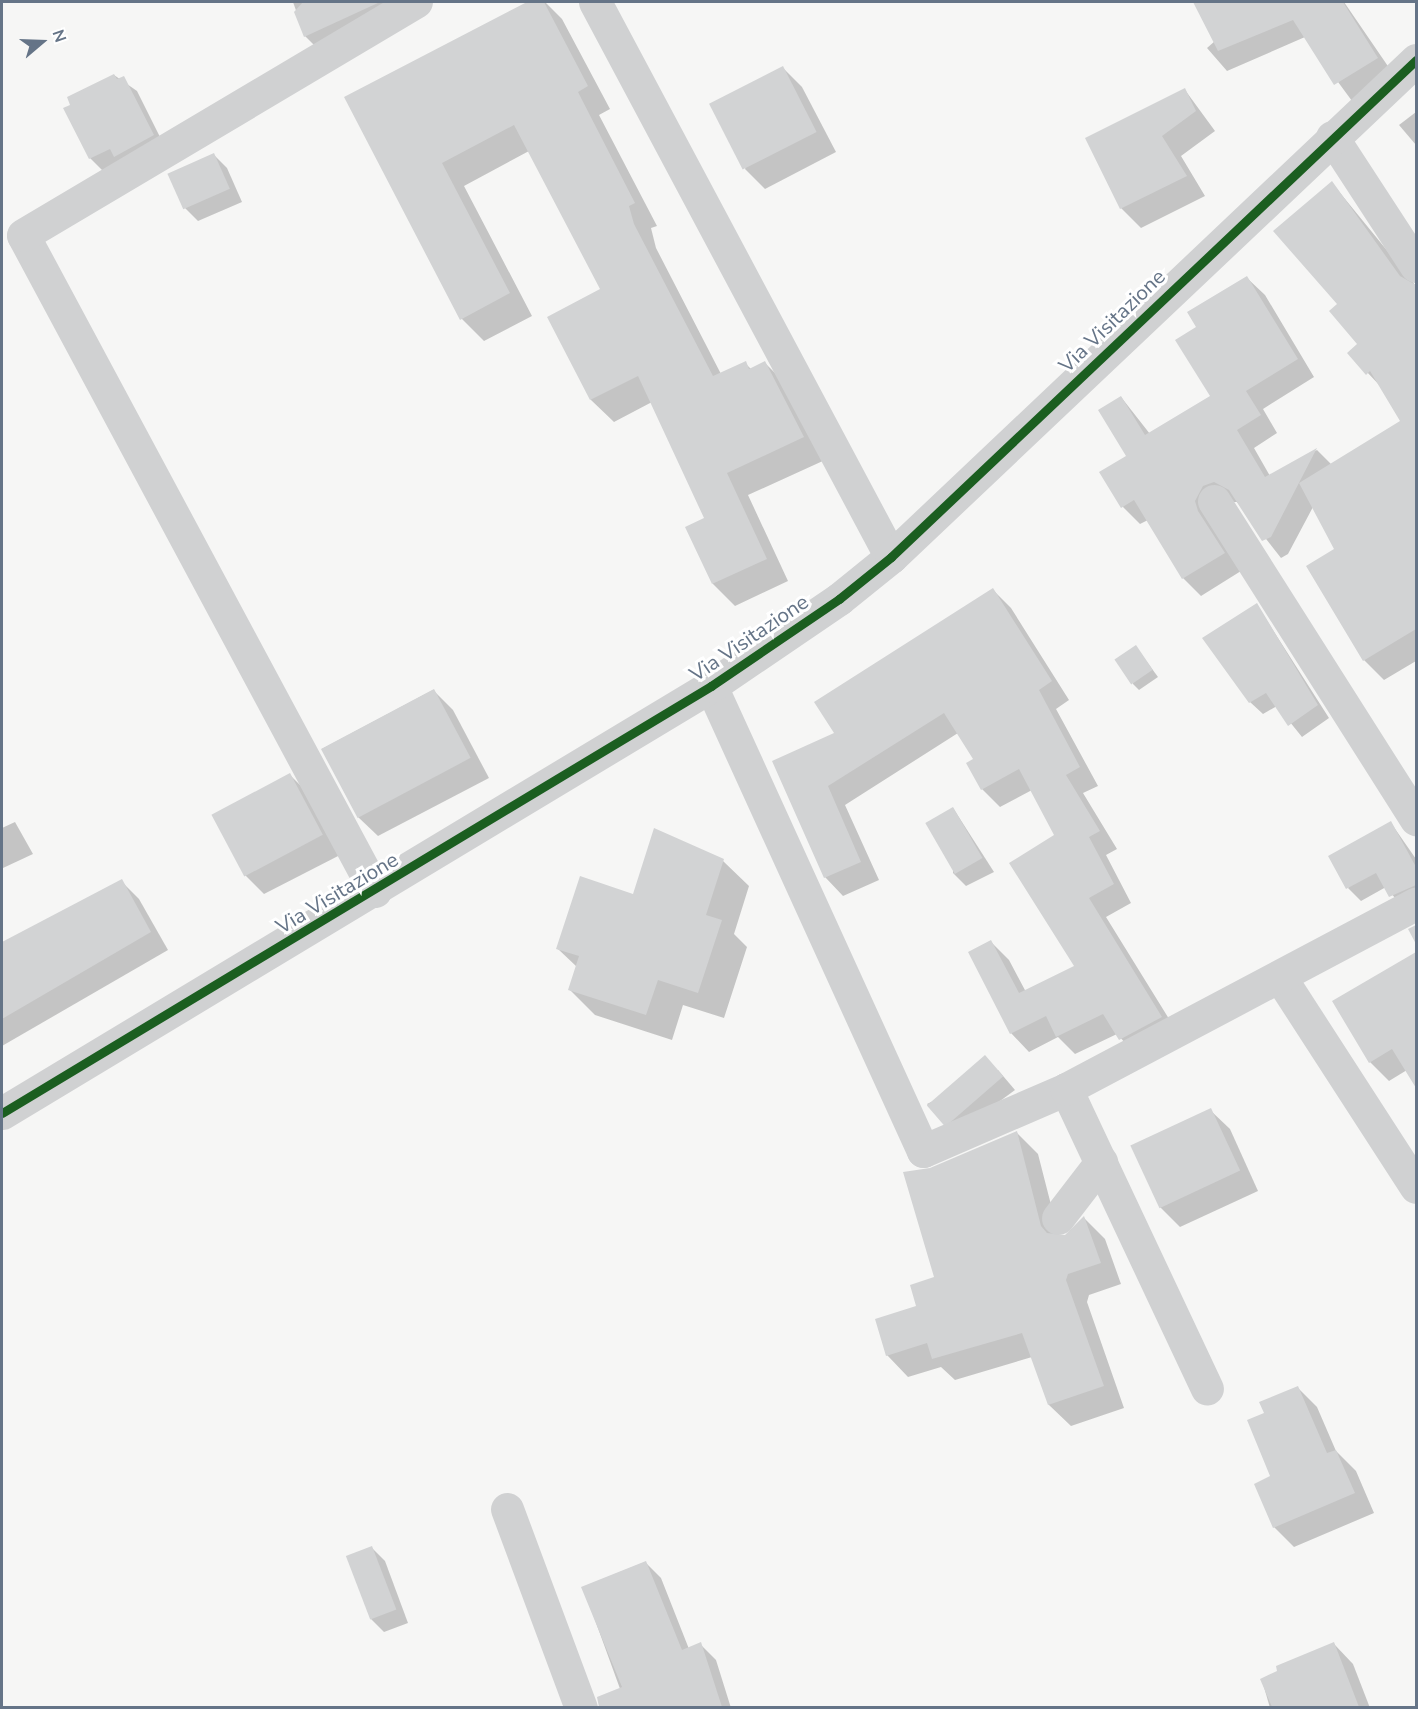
<!DOCTYPE html>
<style>
body{margin:0}
#map{position:relative;width:1418px;height:1709px;overflow:hidden;background:#f6f6f5;font-family:"Nunito Sans",sans-serif}
div>[style]{position:absolute}
[style*='--x']{left:calc(var(--x)*1px);top:calc(var(--y)*1px);width:calc(var(--w)*1px);rotate:calc(var(--a)*1deg)}
.shadow>*{inset:0;background:#0003}
.building>*{inset:0;background:#d2d3d4;transform-origin:0 0}
.minor>*{height:33px;margin:-16.5px;padding:0 16.5px;transform-origin:16.5px;border-radius:16.5px;background:#d0d1d2}
.cycleway>*{height:9px;margin:-4.5px;padding:0 4.5px;transform-origin:4.5px;border-radius:4.5px;background:#1b5e20}
span{translate:-50% -50%;white-space:nowrap;text-align:center;line-height:1.15;-webkit-text-stroke:6px #fff;paint-order:stroke}
.street-label{font-size:21px;color:#657487}
.frame{position:absolute;inset:0;border:3px solid #657487;pointer-events:none}
.north{position:absolute;left:12px;top:12px;width:60px;height:60px;-webkit-text-stroke:4px #fff;paint-order:stroke;rotate:71deg;font-size:16px;font-weight:700;line-height:24px;text-align:center;color:#657487}
.north::after{content:'';display:block;margin:auto;width:21px;height:27px;background:#657487;clip-path:polygon(50% 0,100% 100%,50% 72%,0 100%)}
</style>
<div id="map">
<div class="shadow">
<i style="clip-path:polygon(293px 2px,426px 2px,324px 55px,305px 36px)"></i>
<i style="clip-path:polygon(530px 2px,545px 2px,562px 19px,610px 109px,599px 115px,657px 226px,651px 228px,656px 248px,721px 374px,745px 363px,752px 370px,765px 363px,788px 386px,825px 460px,748px 495px,788px 581px,735px 606px,713px 584px,706px 519px,652px 402px,614px 422px,591px 400px,549px 318px,602px 290px,529px 151px,464px 186px,532px 316px,484px 341px,462px 319px,346px 98px)"></i>
<i style="clip-path:polygon(1194px 2px,1344px 2px,1394px 75px,1352px 101px,1305px 37px,1227px 71px,1207px 48px,1215px 41px)"></i>
<i style="clip-path:polygon(782px 67px,802px 87px,836px 152px,765px 189px,745px 169px)"></i>
<i style="clip-path:polygon(114px 75px,137px 91px,166px 149px,103px 171px,90px 158px)"></i>
<i style="clip-path:polygon(1185px 90px,1215px 131px,1181px 156px,1205px 196px,1141px 228px,1121px 208px)"></i>
<i style="clip-path:polygon(1416px 112px,1416px 145px,1399px 125px)"></i>
<i style="clip-path:polygon(214px 155px,227px 168px,242px 202px,198px 221px,185px 208px)"></i>
<i style="clip-path:polygon(1332px 183px,1416px 286px,1416px 661px,1384px 680px,1364px 660px,1336px 549px,1313px 507px,1288px 554px,1281px 558px,1237px 502px,1222px 502px,1241px 571px,1201px 596px,1183px 578px,1148px 520px,1140px 524px,1123px 507px,1128px 456px,1121px 397px,1150px 434px,1212px 397px,1198px 328px,1247px 278px,1265px 295px,1314px 377px,1263px 409px,1277px 433px,1254px 448px,1270px 476px,1317px 450px,1332px 465px,1403px 421px,1383px 389px,1349px 353px,1359px 344px,1339px 305px)"></i>
<i style="clip-path:polygon(993px 590px,1011px 608px,1069px 700px,1056px 709px,1098px 786px,1083px 793px,1117px 849px,1106px 855px,1131px 903px,1106px 917px,1179px 1035px,1138px 1057px,1117px 1034px,1075px 1054px,1058px 1037px,1029px 1052px,1011px 1033px,970px 953px,991px 942px,1009px 960px,1026px 992px,1076px 967px,1056px 836px,1032px 790px,1000px 807px,982px 789px,976px 760px,958px 733px,845px 805px,879px 880px,843px 896px,825px 877px,774px 762px,836px 734px)"></i>
<i style="clip-path:polygon(1257px 605px,1329px 718px,1302px 737px,1277px 706px,1263px 714px,1250px 702px)"></i>
<i style="clip-path:polygon(1136px 647px,1158px 677px,1139px 690px,1133px 684px)"></i>
<i style="clip-path:polygon(433px 690px,453px 710px,489px 778px,378px 836px,358px 817px,322px 749px)"></i>
<i style="clip-path:polygon(290px 775px,310px 795px,342px 854px,264px 894px,244px 874px)"></i>
<i style="clip-path:polygon(953px 808px,994px 872px,966px 886px,953px 873px)"></i>
<i style="clip-path:polygon(15px 822px,33px 854px,3px 868px,2px 828px)"></i>
<i style="clip-path:polygon(1391px 823px,1416px 859px,1416px 904px,1404px 909px,1386px 887px,1361px 901px,1348px 888px)"></i>
<i style="clip-path:polygon(723px 861px,749px 886px,734px 934px,747px 947px,724px 1018px,683px 1005px,672px 1040px,595px 1015px,570px 990px,577px 967px,558px 949px,634px 895px)"></i>
<i style="clip-path:polygon(121px 881px,139px 899px,168px 950px,2px 1046px,2px 945px)"></i>
<i style="clip-path:polygon(1416px 953px,1416px 1085px,1407px 1070px,1389px 1081px,1370px 1062px,1334px 1002px)"></i>
<i style="clip-path:polygon(998px 1070px,1015px 1090px,954px 1135px,927px 1104px)"></i>
<i style="clip-path:polygon(1210px 1110px,1230px 1129px,1258px 1191px,1180px 1227px,1160px 1207px)"></i>
<i style="clip-path:polygon(1017px 1133px,1038px 1154px,1059px 1236px,1065px 1237px,1084px 1218px,1105px 1239px,1121px 1284px,1089px 1295px,1087px 1302px,1124px 1408px,1071px 1426px,1049px 1405px,1032px 1357px,955px 1380px,941px 1367px,908px 1377px,887px 1355px,936px 1278px,931px 1170px)"></i>
<i style="clip-path:polygon(1297px 1387px,1317px 1407px,1336px 1451px,1356px 1471px,1374px 1513px,1294px 1547px,1274px 1527px,1266px 1414px)"></i>
<i style="clip-path:polygon(372px 1548px,385px 1561px,408px 1623px,384px 1632px,371px 1619px)"></i>
<i style="clip-path:polygon(645px 1562px,661px 1578px,689px 1649px,700px 1644px,716px 1660px,731px 1708px,627px 1708px,583px 1587px)"></i>
<i style="clip-path:polygon(1334px 1644px,1353px 1664px,1370px 1708px,1270px 1708px,1262px 1680px)"></i>
</div>
<div class="building">
<i style="clip-path:polygon(303px 2px,380px 2px,304px 37px,294px 12px)"></i>
<i style="clip-path:polygon(527px 2px,544px 2px,588px 86px,578px 92px,635px 203px,629px 206px,634px 224px,713px 376px,746px 361px,749px 369px,765px 361px,804px 437px,727px 473px,767px 559px,712px 584px,685px 527px,704px 518px,638px 376px,590px 400px,547px 317px,600px 289px,514px 125px,442px 163px,510px 293px,460px 320px,344px 97px)"></i>
<i style="clip-path:polygon(1193px 2px,1343px 2px,1378px 58px,1334px 85px,1293px 20px,1218px 51px)"></i>
<i style="left:783px;top:66px;width:74px;height:83px;rotate:63deg"></i>
<i style="clip-path:polygon(114px 74px,117px 79px,124px 76px,154px 135px,114px 157px,110px 149px,89px 159px,63px 108px,70px 105px,67px 97px)"></i>
<i style="clip-path:polygon(1185px 88px,1196px 111px,1162px 136px,1187px 176px,1120px 209px,1085px 138px)"></i>
<i style="left:214px;top:153px;width:39px;height:51px;rotate:66deg"></i>
<i style="clip-path:polygon(1332px 181px,1400px 276px,1416px 285px,1416px 629px,1363px 661px,1306px 566px,1334px 549px,1299px 483px,1400px 421px,1370px 371px,1366px 375px,1347px 353px,1357px 344px,1329px 311px,1337px 304px,1273px 231px)"></i>
<i style="clip-path:polygon(1247px 276px,1298px 359px,1246px 391px,1261px 415px,1237px 430px,1265px 477px,1317px 448px,1271px 537px,1262px 541px,1229px 490px,1214px 482px,1203px 486px,1195px 501px,1198px 511px,1225px 553px,1182px 579px,1134px 500px,1121px 508px,1099px 472px,1126px 456px,1098px 410px,1121px 396px,1145px 435px,1210px 396px,1175px 340px,1196px 327px,1187px 312px)"></i>
<i style="clip-path:polygon(993px 588px,1052px 681px,1039px 690px,1080px 767px,1066px 775px,1100px 831px,1089px 837px,1114px 884px,1089px 898px,1162px 1017px,1119px 1040px,1103px 1014px,1056px 1037px,1046px 1016px,1010px 1034px,968px 952px,991px 940px,1019px 993px,1074px 966px,1009px 863px,1054px 835px,1019px 769px,981px 790px,966px 763px,973px 759px,944px 713px,828px 786px,861px 862px,824px 878px,772px 761px,834px 733px,814px 702px)"></i>
<i style="clip-path:polygon(1257px 603px,1318px 705px,1288px 726px,1266px 693px,1249px 703px,1202px 638px)"></i>
<i style="left:1136px;top:645px;width:30px;height:26px;rotate:56deg"></i>
<i style="left:434px;top:689px;width:78px;height:128px;rotate:62deg"></i>
<i style="left:290px;top:773px;width:70px;height:89px;rotate:62deg"></i>
<i style="left:953px;top:807px;width:59px;height:32px;rotate:60deg"></i>
<i style="clip-path:polygon(1391px 821px,1416px 867px,1416px 885px,1389px 897px,1376px 873px,1346px 889px,1328px 856px)"></i>
<i style="clip-path:polygon(654px 828px,724px 859px,706px 915px,722px 920px,698px 993px,658px 980px,646px 1015px,568px 990px,579px 956px,556px 949px,580px 876px,633px 894px)"></i>
<i style="clip-path:polygon(122px 879px,151px 932px,2px 1019px,2px 942px)"></i>
<i style="clip-path:polygon(1416px 925px,1416px 944px,1408px 929px)"></i>
<i style="clip-path:polygon(1416px 952px,1416px 1088px,1392px 1049px,1369px 1063px,1332px 1001px)"></i>
<i style="left:985px;top:1055px;width:28px;height:77px;rotate:49deg"></i>
<i style="left:1211px;top:1108px;width:69px;height:89px;rotate:65deg"></i>
<i style="clip-path:polygon(1017px 1131px,1041px 1226px,1047px 1233px,1065px 1235px,1084px 1216px,1101px 1263px,1068px 1274px,1066px 1280px,1104px 1386px,1048px 1405px,1022px 1333px,932px 1359px,927px 1343px,886px 1356px,875px 1319px,916px 1306px,910px 1285px,934px 1277px,903px 1172px,930px 1168px)"></i>
<i style="clip-path:polygon(1298px 1386px,1327px 1453px,1336px 1450px,1355px 1493px,1273px 1528px,1254px 1484px,1270px 1476px,1247px 1420px,1264px 1413px,1259px 1402px)"></i>
<i style="left:372px;top:1546px;width:68px;height:28px;rotate:69deg"></i>
<i style="clip-path:polygon(646px 1561px,682px 1650px,701px 1642px,722px 1707px,599px 1707px,597px 1697px,622px 1687px,581px 1587px)"></i>
<i style="clip-path:polygon(1334px 1642px,1359px 1707px,1272px 1707px,1260px 1679px,1277px 1671px,1276px 1666px)"></i>
</div>
<div class="minor">
<i style="--x:595;--y:2;--w:629;--a:61.93"></i>
<i style="--x:1332;--y:137;--w:154;--a:56.9"></i>
<i style="--x:1214;--y:501;--w:377;--a:57.6"></i>
<i style="--x:711;--y:686;--w:511;--a:65.49"></i>
<i style="--x:923;--y:1151;--w:156;--a:-23.4"></i>
<i style="--x:1066;--y:1089;--w:331;--a:64.8"></i>
<i style="--x:375;--y:891;--w:744;--a:-118.22"></i>
<i style="--x:23;--y:235;--w:457;--a:-30.7"></i>
<i style="--x:1280;--y:977;--w:250;--a:57.1"></i>
<i style="--x:1066;--y:1089;--w:396;--a:-27.9"></i>
<i style="--x:2;--y:1113;--w:828;--a:-31.06"></i>
<i style="--x:711;--y:686;--w:155;--a:-34.2"></i>
<i style="--x:839;--y:599;--w:67;--a:-38.9"></i>
<i style="--x:891;--y:557;--w:723;--a:-43.43"></i>
<i style="--x:1058;--y:1218;--w:71;--a:-52.5"></i>
<i style="--x:507;--y:1509;--w:212;--a:69.6"></i>
</div>
<div class="cycleway">
<i style="--x:2;--y:1113;--w:828;--a:-31.06"></i>
<i style="--x:711;--y:686;--w:155;--a:-34.2"></i>
<i style="--x:839;--y:599;--w:67;--a:-38.9"></i>
<i style="--x:891;--y:557;--w:723;--a:-43.43"></i>
</div>
<div class="street-label">
<span style="left:1112px;top:321px;rotate:-44deg">Via Visitazione</span>
<span style="left:749px;top:638px;rotate:-34deg">Via Visitazione</span>
<span style="left:337px;top:893px;rotate:-31deg">Via Visitazione</span>
</div>
<div class="frame"></div>
<div class="north">N</div>
</div>
